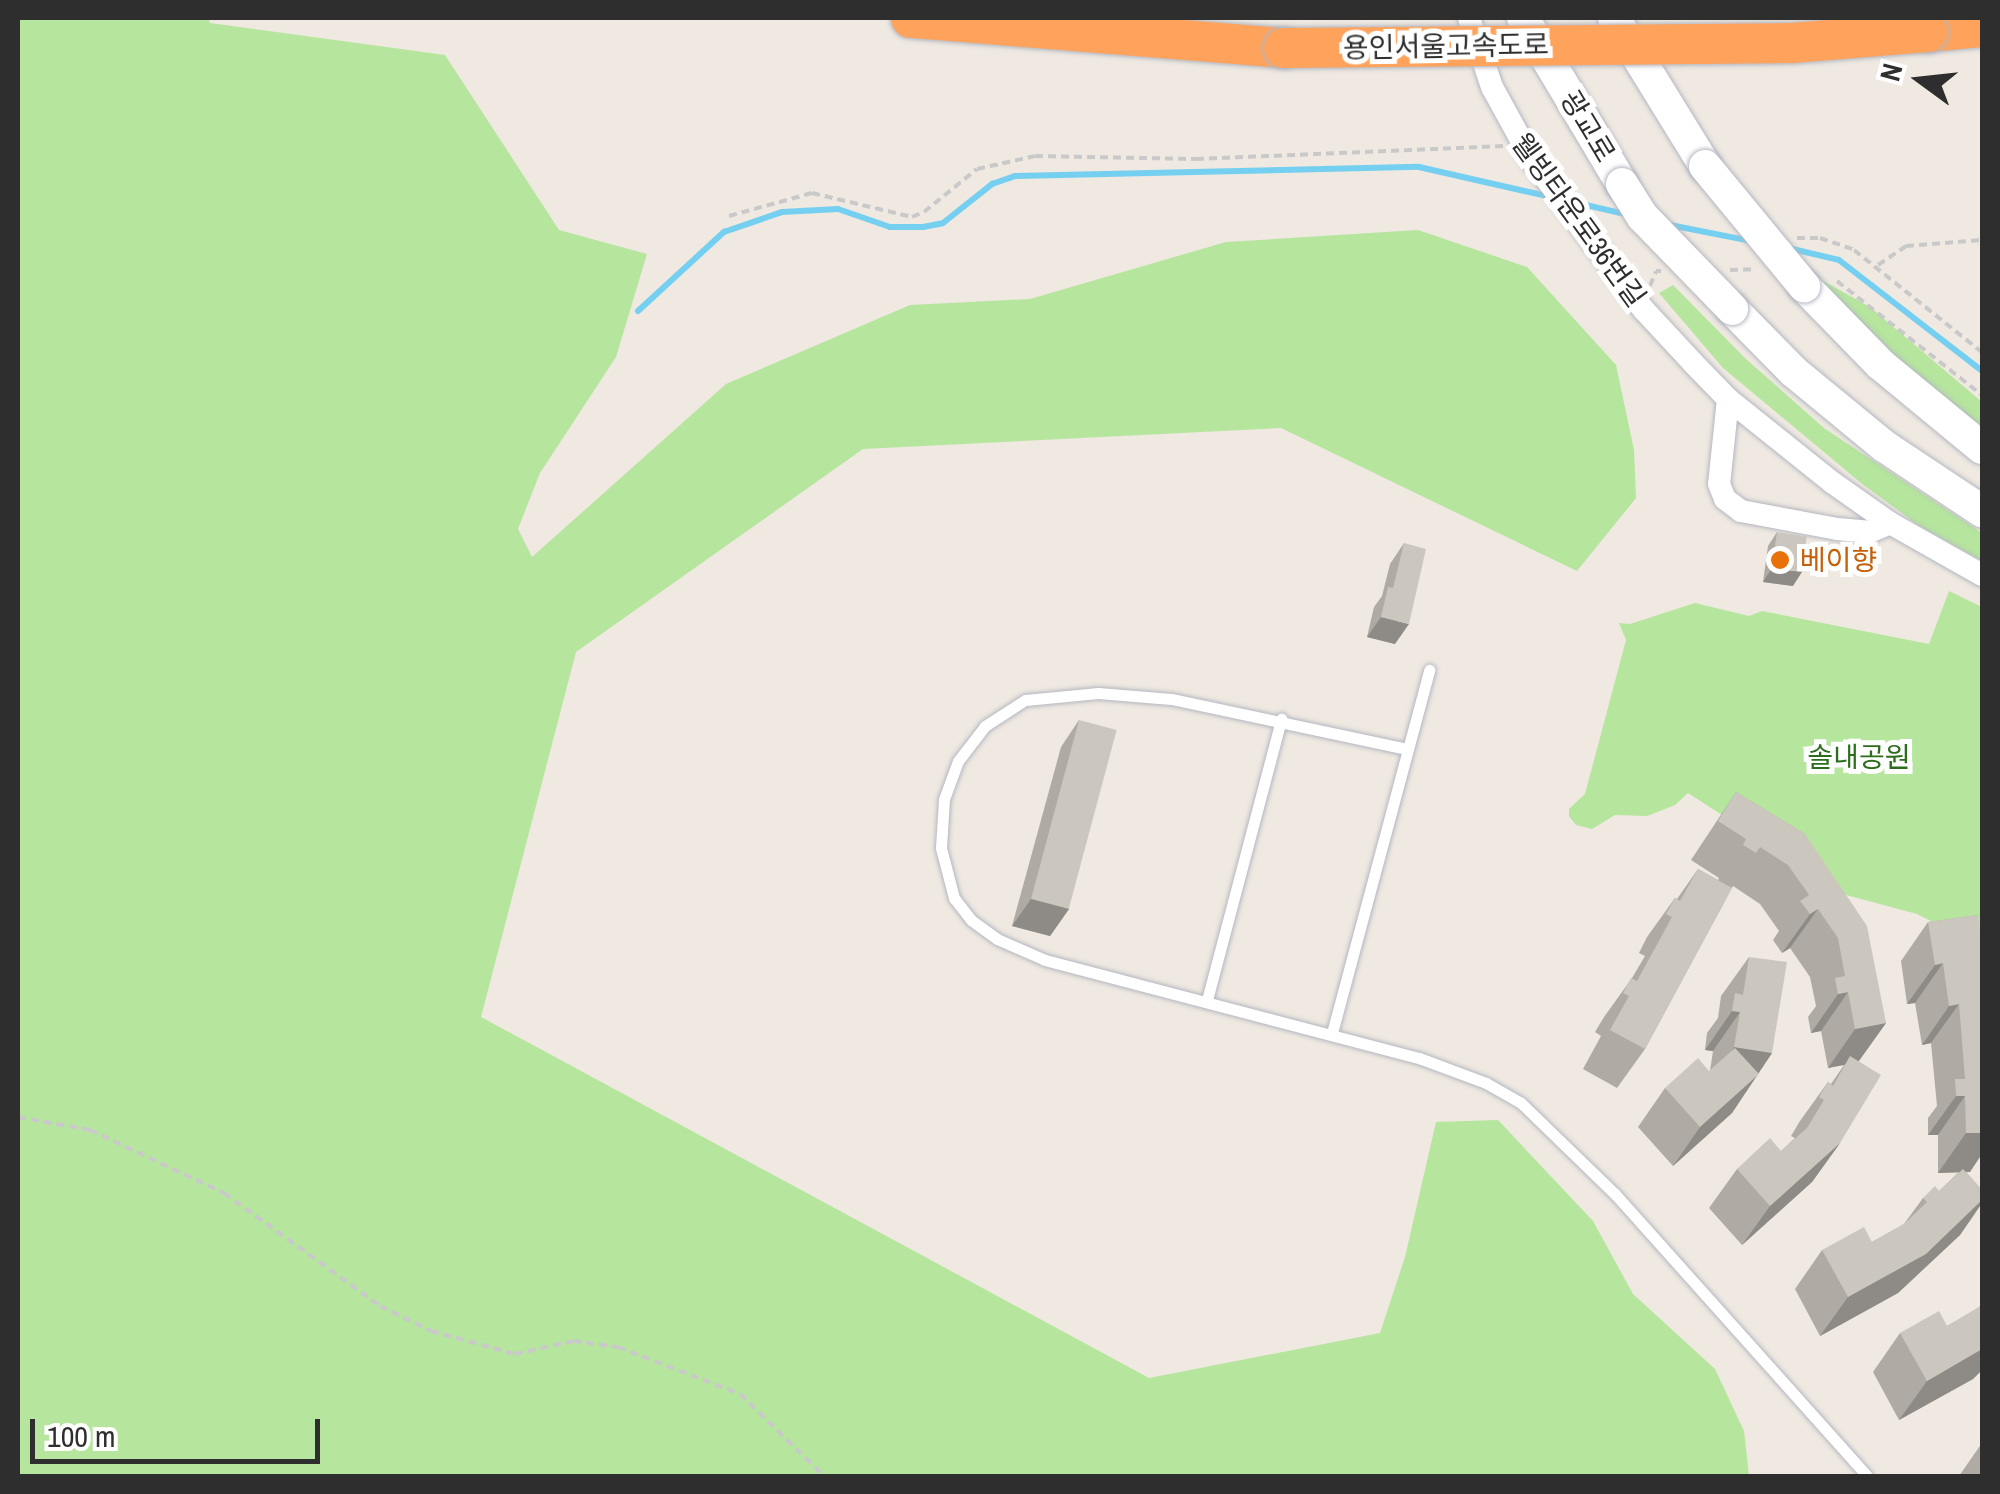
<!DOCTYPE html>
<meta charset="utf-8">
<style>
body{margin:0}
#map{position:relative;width:2000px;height:1494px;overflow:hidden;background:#efe9e1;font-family:"Archivo Narrow","Noto Sans KR",sans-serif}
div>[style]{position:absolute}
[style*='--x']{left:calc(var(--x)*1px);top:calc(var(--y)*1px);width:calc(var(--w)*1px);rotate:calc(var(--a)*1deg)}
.green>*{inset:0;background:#b6e59e}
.stream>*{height:6px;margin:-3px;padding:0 3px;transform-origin:3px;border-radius:3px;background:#75cff0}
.path>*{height:4px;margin-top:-2px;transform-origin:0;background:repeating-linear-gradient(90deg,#c9c9c9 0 8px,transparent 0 13px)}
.roads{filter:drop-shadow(0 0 2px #b4b7c1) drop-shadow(0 0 2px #b4b7c1)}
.service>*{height:11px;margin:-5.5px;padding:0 5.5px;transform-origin:5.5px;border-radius:5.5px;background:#fff}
.minor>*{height:22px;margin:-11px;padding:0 11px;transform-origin:11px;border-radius:11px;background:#fff}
.secondary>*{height:32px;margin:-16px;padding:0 16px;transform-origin:16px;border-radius:16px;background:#fff}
.motorway>*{height:40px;margin:-20px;padding:0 20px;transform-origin:20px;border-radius:20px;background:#ffa35c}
.bridges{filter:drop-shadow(0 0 2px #b4b7c1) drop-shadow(0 0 2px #b4b7c1)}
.secondary-bridge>*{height:32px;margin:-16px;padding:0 16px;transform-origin:16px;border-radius:16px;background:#fff}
.motorway-bridge>*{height:40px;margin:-20px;padding:0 20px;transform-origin:20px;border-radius:20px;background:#ffa35c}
.wall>*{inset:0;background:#afaba4}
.shaded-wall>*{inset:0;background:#8e8b86}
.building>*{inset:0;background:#cbc7bf;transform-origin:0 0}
.dots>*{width:28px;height:28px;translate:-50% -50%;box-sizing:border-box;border:5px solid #fff;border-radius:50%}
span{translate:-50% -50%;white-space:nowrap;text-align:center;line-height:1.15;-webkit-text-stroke:10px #fff;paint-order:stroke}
.street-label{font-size:28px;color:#2e2e2e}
.food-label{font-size:28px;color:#c56008}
.left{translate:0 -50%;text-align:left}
.park-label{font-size:28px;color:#2c6e1b}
.frame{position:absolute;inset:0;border:20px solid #2e2e2e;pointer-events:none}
.north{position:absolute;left:1870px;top:30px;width:100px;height:100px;-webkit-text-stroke:8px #fff;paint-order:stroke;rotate:285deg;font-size:28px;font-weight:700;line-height:40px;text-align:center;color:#2e2e2e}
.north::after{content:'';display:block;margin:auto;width:35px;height:45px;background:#2e2e2e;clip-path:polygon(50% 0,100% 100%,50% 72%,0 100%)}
.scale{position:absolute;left:30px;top:1419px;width:290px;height:45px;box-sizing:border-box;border:5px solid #2e2e2e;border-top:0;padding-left:12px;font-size:30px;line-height:35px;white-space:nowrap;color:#2e2e2e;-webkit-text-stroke:8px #fff;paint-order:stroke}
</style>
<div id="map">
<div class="green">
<i style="clip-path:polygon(18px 18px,208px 18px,210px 23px,445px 55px,559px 230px,647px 254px,616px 357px,540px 473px,518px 529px,532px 557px,726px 384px,910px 305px,1030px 299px,1226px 242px,1418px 230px,1527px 267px,1616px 365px,1634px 450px,1636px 498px,1577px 571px,1281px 428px,863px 449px,576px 652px,481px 1017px,1149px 1378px,1380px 1333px,1405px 1257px,1436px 1122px,1498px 1120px,1593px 1221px,1633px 1294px,1715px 1369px,1744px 1431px,1749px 1476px,18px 1476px)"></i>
<i style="clip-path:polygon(1818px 278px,1870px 307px,1982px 402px,1982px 434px,1905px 369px)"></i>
<i style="clip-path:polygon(1673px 285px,1745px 358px,1824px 428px,1982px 533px,1982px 561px,1918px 525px,1861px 483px,1723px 368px,1659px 293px)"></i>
<i style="clip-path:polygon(1949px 591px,1982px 607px,1982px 947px,1917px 914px,1846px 895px,1688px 793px,1675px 805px,1647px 816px,1615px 815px,1592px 829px,1576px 825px,1569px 816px,1569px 809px,1585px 794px,1626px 640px,1619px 623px,1630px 624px,1695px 603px,1749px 616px,1762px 611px,1929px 644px)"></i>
</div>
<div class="stream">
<i style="--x:1573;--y:202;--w:57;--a:13.1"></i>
<i style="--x:1670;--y:225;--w:83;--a:11.2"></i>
<i style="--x:1788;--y:248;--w:52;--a:13.2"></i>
<i style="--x:1839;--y:260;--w:181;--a:37.8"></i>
<i style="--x:638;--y:311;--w:117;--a:-42.6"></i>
<i style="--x:724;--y:232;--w:61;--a:-19"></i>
<i style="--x:782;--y:212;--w:56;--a:-3.1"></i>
<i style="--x:838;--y:209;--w:55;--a:19.1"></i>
<i style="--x:890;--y:227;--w:33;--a:0"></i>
<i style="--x:923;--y:227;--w:20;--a:-11"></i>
<i style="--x:943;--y:223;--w:63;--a:-38.5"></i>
<i style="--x:992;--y:184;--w:24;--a:-19"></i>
<i style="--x:1015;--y:176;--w:404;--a:-1.3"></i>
<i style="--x:1419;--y:167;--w:135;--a:12.8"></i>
</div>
<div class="path">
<i style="--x:729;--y:216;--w:86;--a:-15.5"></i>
<i style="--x:812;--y:193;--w:103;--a:13.5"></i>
<i style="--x:912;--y:217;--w:13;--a:-23"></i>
<i style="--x:924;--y:212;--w:68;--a:-39.1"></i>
<i style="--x:977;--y:169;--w:59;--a:-12.6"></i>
<i style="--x:1035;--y:156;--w:161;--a:1.1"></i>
<i style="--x:1196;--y:159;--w:308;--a:-2.4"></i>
<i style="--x:1797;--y:238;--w:23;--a:0"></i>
<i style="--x:1820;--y:238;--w:36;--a:19"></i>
<i style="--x:1854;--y:250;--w:164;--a:38.6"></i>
<i style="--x:1878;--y:265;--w:34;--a:-34"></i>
<i style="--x:1906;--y:246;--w:76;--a:-4.5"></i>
<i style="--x:1730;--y:270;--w:25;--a:-2"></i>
<i style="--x:1837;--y:281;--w:184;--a:38.2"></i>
<i style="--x:1650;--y:286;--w:16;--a:-68"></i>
<i style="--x:1656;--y:271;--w:5;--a:0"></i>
<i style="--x:18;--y:1117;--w:73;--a:10.2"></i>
<i style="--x:90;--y:1130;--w:148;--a:25.2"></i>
<i style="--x:224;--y:1193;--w:193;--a:35.9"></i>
<i style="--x:380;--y:1306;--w:57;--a:26.1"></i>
<i style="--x:431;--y:1331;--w:87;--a:15.3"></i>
<i style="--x:515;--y:1354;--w:59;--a:-12.6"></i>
<i style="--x:573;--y:1341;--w:45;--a:7.6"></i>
<i style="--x:618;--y:1347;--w:131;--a:21.1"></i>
<i style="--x:740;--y:1394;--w:117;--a:44.3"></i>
</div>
<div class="roads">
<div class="service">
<i style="--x:1407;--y:749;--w:241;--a:-168"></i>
<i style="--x:1171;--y:699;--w:73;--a:-175.3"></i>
<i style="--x:1098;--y:693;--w:73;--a:174.5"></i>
<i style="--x:1025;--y:700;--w:48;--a:147"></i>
<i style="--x:985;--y:726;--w:44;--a:127.6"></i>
<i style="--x:958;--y:761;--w:40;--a:110.2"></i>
<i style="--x:944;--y:799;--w:49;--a:93.5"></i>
<i style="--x:941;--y:848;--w:52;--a:75.4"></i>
<i style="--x:954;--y:898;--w:28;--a:52"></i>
<i style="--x:971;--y:920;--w:32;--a:36"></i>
<i style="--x:997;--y:939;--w:52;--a:23.6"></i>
<i style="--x:1045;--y:960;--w:387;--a:14.7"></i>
<i style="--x:1419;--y:1058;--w:72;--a:20.5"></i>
<i style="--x:1486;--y:1083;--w:40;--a:29.7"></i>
<i style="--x:1521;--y:1103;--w:131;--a:44.1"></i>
<i style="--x:1615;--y:1194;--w:378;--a:48.2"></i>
<i style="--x:1207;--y:1000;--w:291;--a:-75.2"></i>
<i style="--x:1332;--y:1033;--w:376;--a:-75"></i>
</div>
<div class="minor">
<i style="--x:1469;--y:18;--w:73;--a:71.6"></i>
<i style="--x:1492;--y:87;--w:83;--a:61.3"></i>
<i style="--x:1532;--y:160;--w:187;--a:53.3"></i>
<i style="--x:1644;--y:310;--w:72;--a:47.2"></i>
<i style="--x:1693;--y:363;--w:50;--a:45.8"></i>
<i style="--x:1728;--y:399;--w:134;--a:38.7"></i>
<i style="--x:1833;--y:483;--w:70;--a:35.1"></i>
<i style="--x:1890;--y:523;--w:106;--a:29.5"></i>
<i style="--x:1728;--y:399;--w:85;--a:96"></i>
<i style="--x:1719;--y:484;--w:16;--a:68"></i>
<i style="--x:1725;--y:499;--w:20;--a:37"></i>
<i style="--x:1741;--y:511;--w:98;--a:10.6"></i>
<i style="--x:1837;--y:529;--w:32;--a:5"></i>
<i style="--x:1869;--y:532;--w:23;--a:-23"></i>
</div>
<div class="secondary">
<i style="--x:1523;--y:18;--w:193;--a:59.2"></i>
<i style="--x:1614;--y:18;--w:174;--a:58.4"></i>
<i style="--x:1804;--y:286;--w:109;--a:45.7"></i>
<i style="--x:1880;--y:364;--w:132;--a:39.5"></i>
<i style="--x:1732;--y:309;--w:88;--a:45.5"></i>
<i style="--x:1794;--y:372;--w:117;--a:39.4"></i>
<i style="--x:1884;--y:446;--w:118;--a:33.6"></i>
</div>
<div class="motorway">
<i style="--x:911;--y:18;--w:374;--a:4.6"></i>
<i style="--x:1928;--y:32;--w:54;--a:-5.3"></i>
</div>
</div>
<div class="bridges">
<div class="secondary-bridge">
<i style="--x:1705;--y:166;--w:156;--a:50.5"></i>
<i style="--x:1622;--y:184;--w:39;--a:58"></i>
<i style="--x:1643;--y:217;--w:128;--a:45.9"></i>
</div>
<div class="motorway-bridge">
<i style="--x:1284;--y:48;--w:508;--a:-0.56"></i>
<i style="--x:1792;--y:43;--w:136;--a:-4.6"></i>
</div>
</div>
<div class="wall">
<i style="clip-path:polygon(1777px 532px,1793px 586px,1763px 582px,1768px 546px)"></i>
<i style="clip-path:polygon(1404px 543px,1395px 644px,1367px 637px,1374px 607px,1382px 596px,1390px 564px)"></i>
<i style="clip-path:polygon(1079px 720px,1069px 909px,1050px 936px,1012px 926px,1061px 747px)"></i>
<i style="clip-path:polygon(1736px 792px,1805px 834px,1886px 1023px,1859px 1061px,1840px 1143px,1812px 1182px,1742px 1245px,1709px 1208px,1737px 1169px,1781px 1151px,1795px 1138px,1791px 1136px,1800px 1121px,1828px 1082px,1831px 1084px,1844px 1065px,1828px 1068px,1821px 1031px,1811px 1033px,1808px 1017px,1816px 1006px,1810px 977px,1790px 948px,1782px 953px,1773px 940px,1779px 931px,1760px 904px,1733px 886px,1645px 1049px,1617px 1088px,1583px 1069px,1601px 1036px,1595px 1032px,1604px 1017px,1632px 978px,1645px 956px,1639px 953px,1647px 937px,1675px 898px,1677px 899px,1698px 869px,1718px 880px,1719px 878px,1691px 860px)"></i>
<i style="clip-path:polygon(1978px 915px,1970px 1172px,1966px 1172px,1982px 1190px,1982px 1203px,1960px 1235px,1898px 1293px,1820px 1336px,1795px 1289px,1822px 1250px,1872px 1242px,1904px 1224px,1923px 1198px,1939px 1191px,1959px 1172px,1938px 1173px,1938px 1135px,1928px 1135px,1928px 1118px,1937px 1106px,1931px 1043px,1922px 1045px,1915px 1003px,1907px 1004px,1901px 961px,1928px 922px)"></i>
<i style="clip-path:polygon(1749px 957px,1772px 1053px,1732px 1113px,1673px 1166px,1638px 1127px,1665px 1088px,1710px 1071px,1713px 1051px,1705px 1050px,1707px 1033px,1718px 1018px,1721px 996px)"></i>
<i style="clip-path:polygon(1982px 1303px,1982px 1370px,1973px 1379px,1899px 1420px,1873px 1372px,1900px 1333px,1947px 1326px,1978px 1309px)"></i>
<i style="clip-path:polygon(1982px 1443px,1982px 1476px,1959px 1476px)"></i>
</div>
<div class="shaded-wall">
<i style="clip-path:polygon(1772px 568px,1802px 572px,1793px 586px,1763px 582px)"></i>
<i style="clip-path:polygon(1381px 617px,1409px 624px,1395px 644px,1367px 637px)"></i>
<i style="clip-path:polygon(1031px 899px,1069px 909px,1050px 936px,1012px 926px)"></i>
<i style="clip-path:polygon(1818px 909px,1790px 948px,1782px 953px,1810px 914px)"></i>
<i style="clip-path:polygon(1943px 963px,1915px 1003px,1907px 1004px,1935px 965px)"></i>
<i style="clip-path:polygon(1848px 992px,1821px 1031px,1811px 1033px,1838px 994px)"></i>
<i style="clip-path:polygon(1959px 1004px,1931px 1043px,1922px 1045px,1949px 1006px)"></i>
<i style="clip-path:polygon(1732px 1011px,1740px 1012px,1713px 1051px,1705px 1050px)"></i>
<i style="clip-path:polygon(1886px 1023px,1858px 1062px,1828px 1068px,1855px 1029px)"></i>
<i style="clip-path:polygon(1734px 1047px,1772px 1053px,1732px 1113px,1673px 1166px,1700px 1127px)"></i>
<i style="clip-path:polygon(1956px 1096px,1965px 1096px,1938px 1135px,1928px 1135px)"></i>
<i style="clip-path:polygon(1966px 1133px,1982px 1133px,1982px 1154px,1970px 1172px,1938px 1173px)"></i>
<i style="clip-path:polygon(1840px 1143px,1812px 1182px,1742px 1245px,1770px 1206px)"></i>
<i style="clip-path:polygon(1982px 1200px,1982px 1203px,1960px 1235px,1898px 1293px,1820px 1336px,1848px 1297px)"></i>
<i style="clip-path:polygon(1982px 1349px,1982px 1370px,1973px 1379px,1899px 1420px,1927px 1381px)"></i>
</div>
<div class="building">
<i style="left:1777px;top:532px;width:30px;height:36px;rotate:8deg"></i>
<i style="clip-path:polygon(1404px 543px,1426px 549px,1409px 624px,1381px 617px,1388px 587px,1393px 588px)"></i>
<i style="left:1079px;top:720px;width:39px;height:185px;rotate:15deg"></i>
<i style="clip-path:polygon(1736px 792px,1805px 834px,1867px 926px,1886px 1023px,1855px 1029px,1848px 992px,1838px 994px,1835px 978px,1845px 976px,1838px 938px,1818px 909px,1810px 914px,1800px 901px,1809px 895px,1788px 865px,1760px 847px,1756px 853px,1743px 845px,1746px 839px,1718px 821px)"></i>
<i style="clip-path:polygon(1698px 869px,1732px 888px,1645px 1049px,1610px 1030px,1629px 996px,1623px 993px,1631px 978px,1637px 981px,1672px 917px,1666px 914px,1675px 898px,1680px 901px)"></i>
<i style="clip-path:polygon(1978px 915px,1982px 947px,1982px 1133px,1966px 1133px,1965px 1096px,1956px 1096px,1955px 1079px,1965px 1079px,1959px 1004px,1949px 1006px,1943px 963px,1935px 965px,1928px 922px)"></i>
<i style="clip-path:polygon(1749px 957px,1787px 962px,1772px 1053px,1734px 1047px,1740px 1012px,1732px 1011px,1735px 993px,1743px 995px)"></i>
<i style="clip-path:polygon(1735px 1048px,1759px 1074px,1700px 1127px,1665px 1088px,1698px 1058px,1709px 1071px)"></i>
<i style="clip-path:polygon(1850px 1056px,1881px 1075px,1840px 1143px,1770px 1206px,1737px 1169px,1770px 1138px,1781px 1151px,1807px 1128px,1824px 1100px,1819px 1097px,1828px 1082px,1833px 1086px)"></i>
<i style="clip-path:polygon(1963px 1169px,1982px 1190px,1982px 1200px,1926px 1254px,1848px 1297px,1822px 1250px,1864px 1227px,1872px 1242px,1904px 1224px,1927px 1202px,1923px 1198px,1935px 1186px,1939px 1191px)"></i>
<i style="clip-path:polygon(1982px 1305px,1982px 1349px,1927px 1381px,1900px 1333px,1939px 1311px,1947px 1326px)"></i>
</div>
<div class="dots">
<i style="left:1780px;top:560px;background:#e8710a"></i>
</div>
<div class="street-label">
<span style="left:1446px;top:46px;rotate:-1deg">용인서울고속도로</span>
<span style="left:1588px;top:126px;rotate:59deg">광교로</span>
<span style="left:1579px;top:220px;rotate:54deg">웰빙타운로36번길</span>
</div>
<div class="food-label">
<span class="left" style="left:1800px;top:560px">베이향</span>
</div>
<div class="park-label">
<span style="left:1859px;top:757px">솔내공원</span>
</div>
<div class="frame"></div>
<div class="north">N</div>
<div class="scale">100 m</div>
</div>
